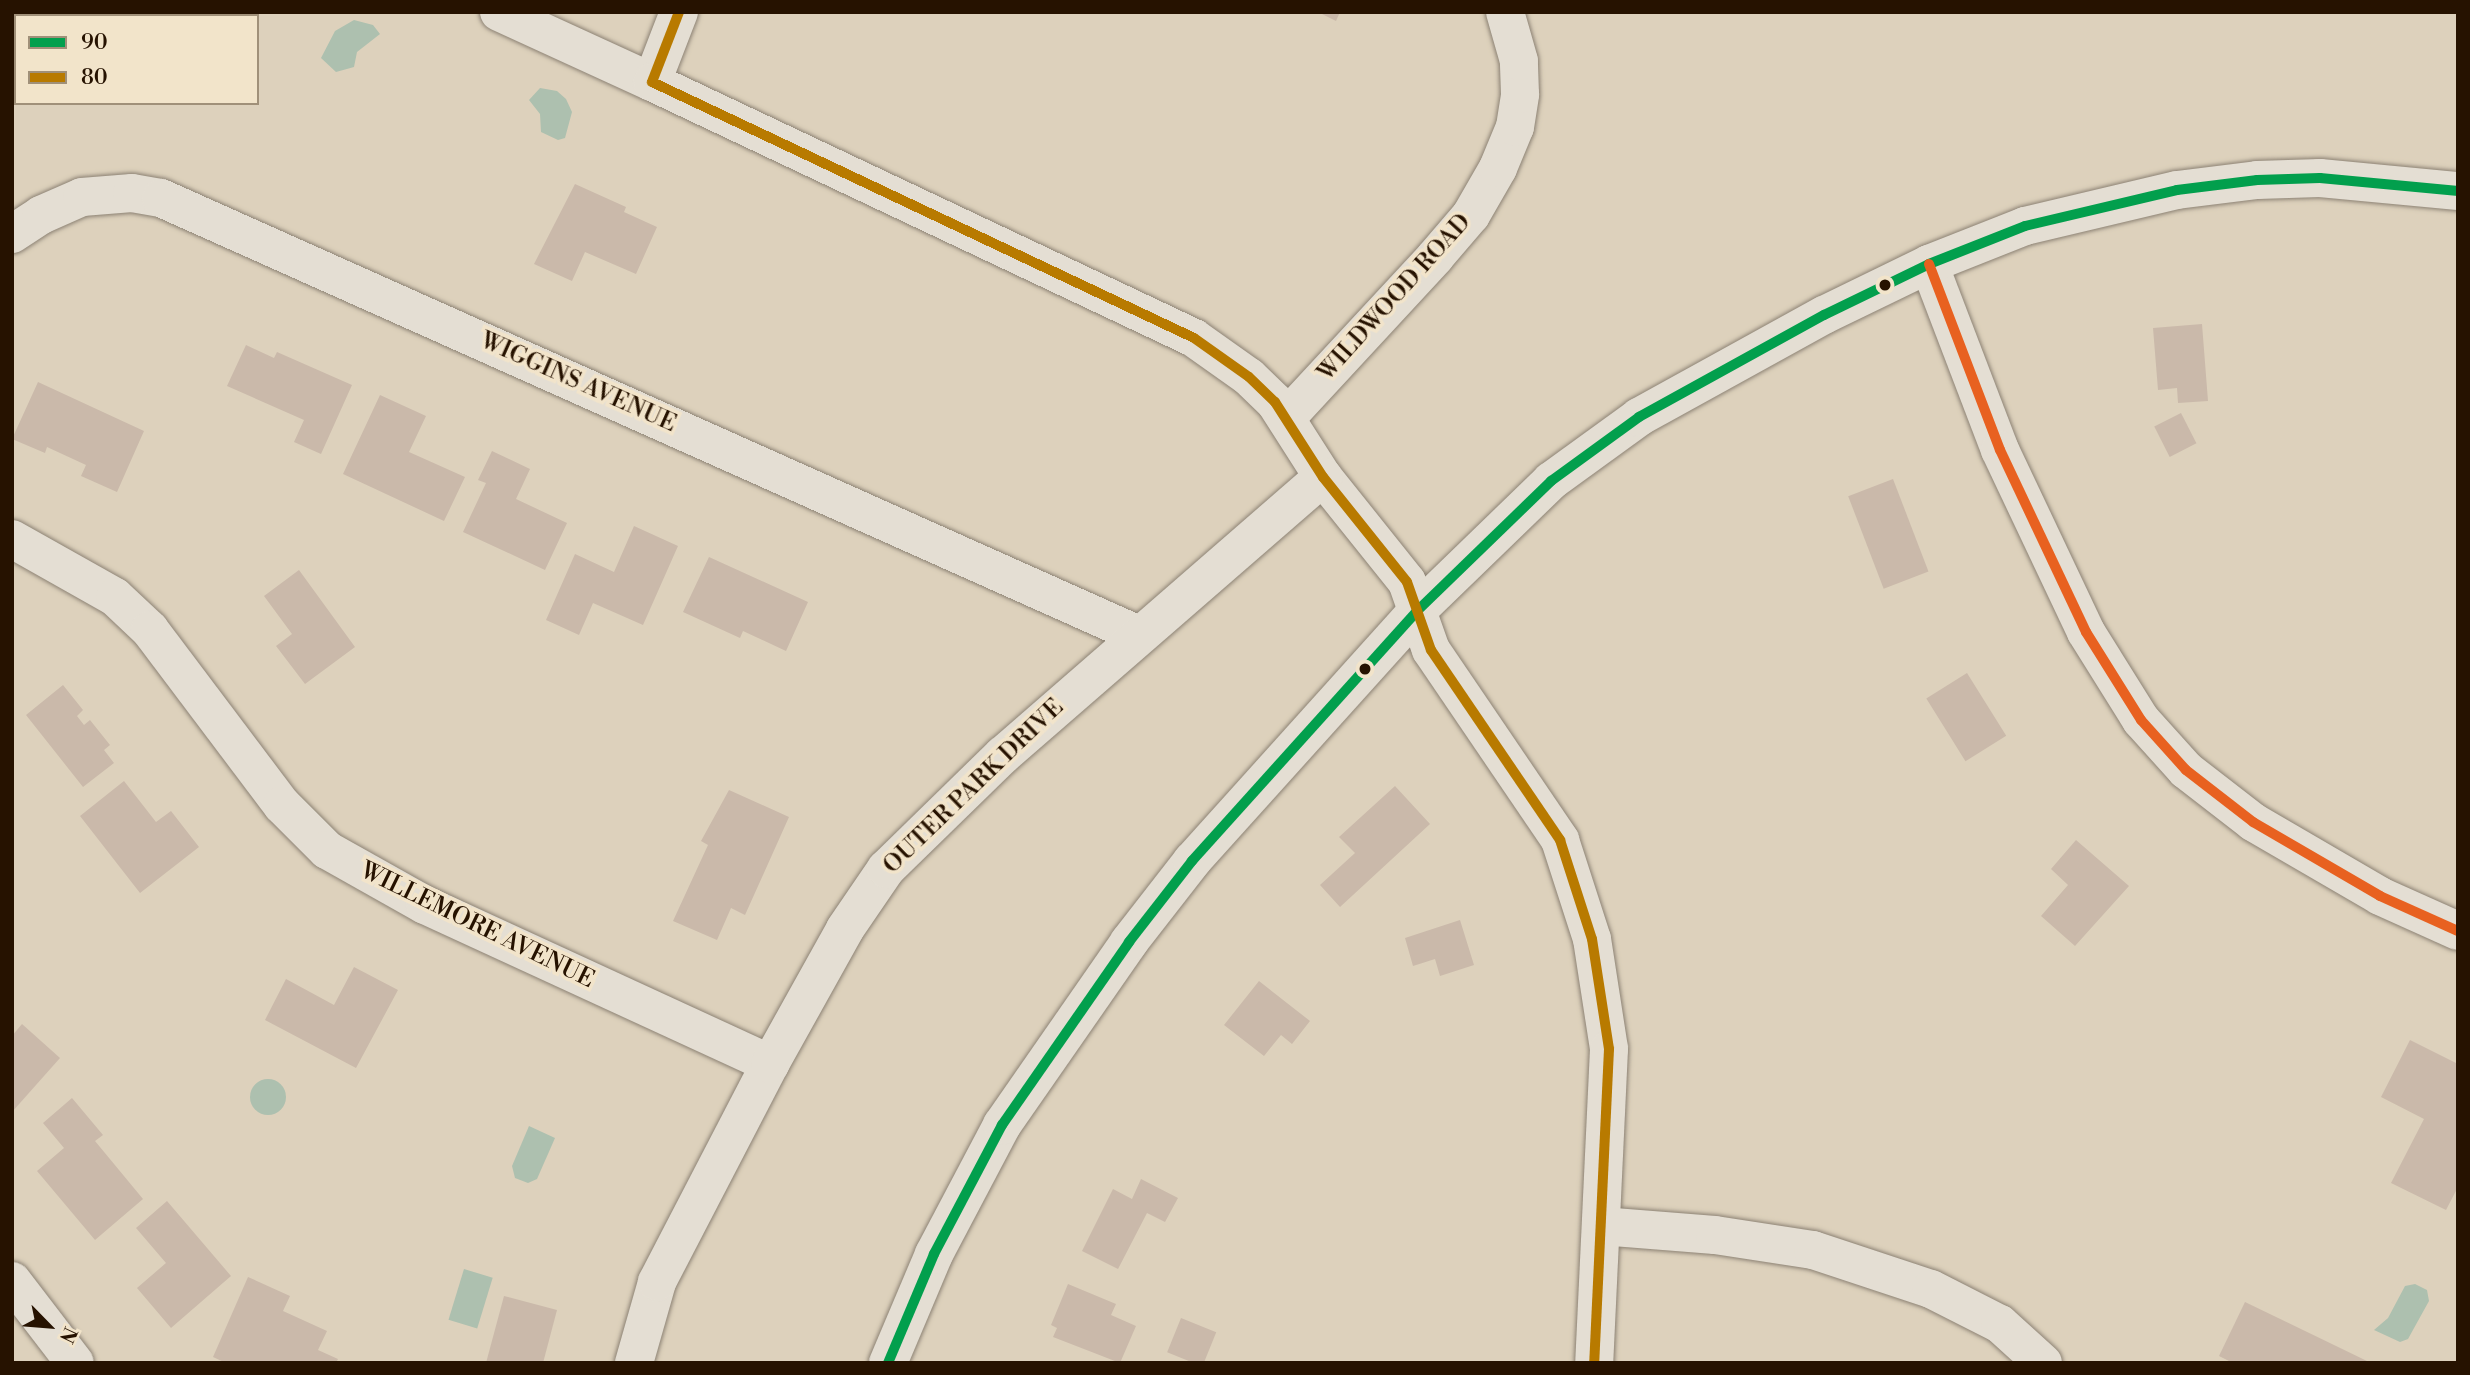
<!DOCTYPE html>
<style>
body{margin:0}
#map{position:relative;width:2470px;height:1375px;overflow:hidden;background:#ddd1bc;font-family:"Libre Bodoni",serif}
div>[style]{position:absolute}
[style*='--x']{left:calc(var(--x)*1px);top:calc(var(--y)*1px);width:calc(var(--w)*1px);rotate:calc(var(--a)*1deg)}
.water>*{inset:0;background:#adc0af;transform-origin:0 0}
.round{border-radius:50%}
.building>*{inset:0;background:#cab9aa;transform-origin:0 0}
.roads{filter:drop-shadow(0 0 2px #8c8274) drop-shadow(0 0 2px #8c8274)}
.minor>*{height:38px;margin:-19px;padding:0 19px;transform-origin:19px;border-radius:19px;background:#e4ded3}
.bus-1>*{height:10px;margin:-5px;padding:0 5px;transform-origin:5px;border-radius:5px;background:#029f4d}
.bus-2>*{height:10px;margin:-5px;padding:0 5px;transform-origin:5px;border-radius:5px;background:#b87a00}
.bus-3>*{height:10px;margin:-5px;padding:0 5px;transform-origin:5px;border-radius:5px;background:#e86120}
.dots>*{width:19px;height:19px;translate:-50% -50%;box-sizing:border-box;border:4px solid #f2e4ca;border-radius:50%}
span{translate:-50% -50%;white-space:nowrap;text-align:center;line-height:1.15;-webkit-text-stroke:7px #f2e4ca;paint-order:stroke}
.street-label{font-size:24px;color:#261200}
.frame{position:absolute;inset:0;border:14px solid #261200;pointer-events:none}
.legend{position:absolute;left:14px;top:14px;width:245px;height:91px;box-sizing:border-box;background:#f2e4ca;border:2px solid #a09079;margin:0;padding:9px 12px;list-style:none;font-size:21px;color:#261200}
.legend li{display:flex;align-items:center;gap:14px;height:35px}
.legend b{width:35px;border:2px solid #a09079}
.north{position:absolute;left:14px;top:1291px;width:70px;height:70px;-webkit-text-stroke:5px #f2e4ca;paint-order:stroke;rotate:115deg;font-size:19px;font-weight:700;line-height:28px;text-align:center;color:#261200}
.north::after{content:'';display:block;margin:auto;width:24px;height:32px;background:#261200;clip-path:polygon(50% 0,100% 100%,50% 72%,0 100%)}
</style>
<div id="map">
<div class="water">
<i style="clip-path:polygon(354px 20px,373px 25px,380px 34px,357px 52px,354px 67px,336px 72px,321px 58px,335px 31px)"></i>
<i style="clip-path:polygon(540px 88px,557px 91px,566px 99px,572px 112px,565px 138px,558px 140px,541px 132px,540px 114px,529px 100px)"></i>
<i class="round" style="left:250px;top:1079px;width:36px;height:36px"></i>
<i style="clip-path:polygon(529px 1126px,555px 1138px,537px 1179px,528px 1183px,515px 1178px,512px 1166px)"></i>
<i style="left:464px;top:1269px;width:30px;height:53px;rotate:17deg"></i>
<i style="clip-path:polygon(2415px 1284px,2427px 1290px,2429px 1301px,2408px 1339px,2400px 1342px,2374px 1330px,2388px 1318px,2405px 1286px)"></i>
</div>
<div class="building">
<i style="clip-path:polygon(1318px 12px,1340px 12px,1336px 21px)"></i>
<i style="clip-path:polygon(575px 184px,626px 207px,624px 212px,657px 227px,636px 274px,585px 252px,572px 281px,534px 264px)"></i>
<i style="clip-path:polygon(2202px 324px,2208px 401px,2178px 403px,2177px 388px,2158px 390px,2153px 328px)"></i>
<i style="clip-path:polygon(246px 345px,274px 358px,277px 352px,352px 385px,321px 454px,294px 442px,304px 420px,227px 386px)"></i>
<i style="clip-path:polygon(38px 382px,144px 431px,117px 492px,81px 476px,86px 465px,47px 447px,45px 453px,12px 439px)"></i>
<i style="clip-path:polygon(380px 395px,426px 416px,409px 452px,465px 477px,444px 521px,343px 474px)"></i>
<i style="left:2181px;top:413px;width:34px;height:30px;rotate:63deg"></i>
<i style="clip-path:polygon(492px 451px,530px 469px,516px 499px,567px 523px,545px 570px,463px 532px,486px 483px,478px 480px)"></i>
<i style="left:1893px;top:479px;width:99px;height:48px;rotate:69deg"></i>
<i style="clip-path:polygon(634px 526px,678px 546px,643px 625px,593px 603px,579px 635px,546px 620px,575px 554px,614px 572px)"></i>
<i style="clip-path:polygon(709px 557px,808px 602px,786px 651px,743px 631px,740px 638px,683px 612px)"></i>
<i style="clip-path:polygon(299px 570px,355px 647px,305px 684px,276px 646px,292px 634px,264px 596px)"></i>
<i style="left:1967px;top:673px;width:74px;height:48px;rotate:58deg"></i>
<i style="clip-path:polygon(63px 685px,83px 710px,77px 716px,84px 725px,90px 720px,110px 745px,104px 750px,114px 763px,83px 787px,26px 715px)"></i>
<i style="clip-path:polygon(124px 781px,156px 822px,171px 811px,199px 847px,140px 893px,80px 816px)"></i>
<i style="clip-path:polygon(1395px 786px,1430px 824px,1340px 907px,1320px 885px,1355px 853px,1339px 837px)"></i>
<i style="clip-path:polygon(729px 790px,789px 817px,745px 915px,731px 908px,717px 940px,673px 921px,708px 845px,701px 841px)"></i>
<i style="clip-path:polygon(2076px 840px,2129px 886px,2075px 946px,2041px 916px,2068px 885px,2051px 869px)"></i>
<i style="clip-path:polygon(1460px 920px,1474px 965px,1440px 976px,1435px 959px,1413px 966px,1405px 938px)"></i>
<i style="clip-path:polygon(354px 967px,398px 990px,356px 1068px,265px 1020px,286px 979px,334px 1005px)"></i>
<i style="clip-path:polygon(1259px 981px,1310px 1021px,1292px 1044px,1281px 1035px,1264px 1056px,1224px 1025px)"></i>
<i style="clip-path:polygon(22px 1024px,60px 1058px,12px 1112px,12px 1036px)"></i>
<i style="clip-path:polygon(2410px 1040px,2458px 1064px,2458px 1187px,2446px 1210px,2391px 1183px,2424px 1119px,2381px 1097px)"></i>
<i style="clip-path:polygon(72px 1098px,103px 1135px,95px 1141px,143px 1199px,95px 1240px,37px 1171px,64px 1148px,43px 1123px)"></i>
<i style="clip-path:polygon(1141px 1179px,1178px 1198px,1165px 1222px,1147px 1213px,1118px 1269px,1082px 1251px,1113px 1189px,1132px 1199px)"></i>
<i style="clip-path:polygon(167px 1201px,231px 1276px,171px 1328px,137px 1288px,166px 1263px,136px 1228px)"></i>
<i style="clip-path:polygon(248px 1277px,290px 1296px,283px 1311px,327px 1331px,318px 1350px,338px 1359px,336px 1363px,226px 1363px,213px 1357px)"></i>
<i style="clip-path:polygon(1068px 1284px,1116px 1304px,1111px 1315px,1136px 1326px,1120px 1363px,1053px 1337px,1057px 1328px,1051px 1325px)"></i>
<i style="clip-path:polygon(504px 1296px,557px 1310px,543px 1363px,486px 1363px)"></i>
<i style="clip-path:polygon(2245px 1302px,2367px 1361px,2366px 1363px,2233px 1363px,2219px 1356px)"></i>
<i style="left:1181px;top:1318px;width:38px;height:37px;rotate:22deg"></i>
</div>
<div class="roads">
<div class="minor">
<i style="--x:499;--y:12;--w:168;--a:24.6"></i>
<i style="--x:679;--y:12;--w:75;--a:111.1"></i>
<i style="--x:652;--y:82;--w:599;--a:25.28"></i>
<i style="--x:1194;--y:338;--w:67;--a:35.3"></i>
<i style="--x:1249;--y:377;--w:36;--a:44"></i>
<i style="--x:1275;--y:402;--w:89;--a:57.4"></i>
<i style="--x:1323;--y:477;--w:134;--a:51.3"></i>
<i style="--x:1407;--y:582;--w:72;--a:70.6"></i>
<i style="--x:1431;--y:650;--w:230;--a:55.8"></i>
<i style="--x:1560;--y:840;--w:104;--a:72.1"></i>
<i style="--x:1592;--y:939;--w:111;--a:81.2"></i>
<i style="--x:1609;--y:1049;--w:314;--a:92.7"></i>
<i style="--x:12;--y:234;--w:35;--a:-33"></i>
<i style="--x:41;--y:215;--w:45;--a:-23.7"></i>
<i style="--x:82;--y:197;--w:50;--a:-4.6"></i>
<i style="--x:132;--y:193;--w:29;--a:10"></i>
<i style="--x:161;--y:198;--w:1071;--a:24.08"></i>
<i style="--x:1929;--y:264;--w:199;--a:69.1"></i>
<i style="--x:2000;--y:450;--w:201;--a:64.7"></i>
<i style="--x:2086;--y:632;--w:104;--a:58"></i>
<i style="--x:2141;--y:720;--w:67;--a:48"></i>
<i style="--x:2186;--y:770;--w:85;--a:37.8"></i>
<i style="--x:2253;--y:822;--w:147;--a:30.2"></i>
<i style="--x:2380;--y:896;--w:85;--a:24.2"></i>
<i style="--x:1287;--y:417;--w:218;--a:-47.2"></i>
<i style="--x:1435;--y:257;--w:55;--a:-49.4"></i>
<i style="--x:1471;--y:215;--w:54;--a:-60.1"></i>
<i style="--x:1498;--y:168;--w:44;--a:-67.5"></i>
<i style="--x:1515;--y:127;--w:33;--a:-81"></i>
<i style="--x:1520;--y:94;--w:33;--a:-92"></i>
<i style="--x:1519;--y:61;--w:51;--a:-105.9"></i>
<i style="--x:12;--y:539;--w:118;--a:29.4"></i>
<i style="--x:115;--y:597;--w:48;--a:43.3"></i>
<i style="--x:150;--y:630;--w:219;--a:53"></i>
<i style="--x:282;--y:805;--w:64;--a:45"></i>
<i style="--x:327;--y:850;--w:112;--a:29.3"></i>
<i style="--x:425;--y:905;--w:380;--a:24.7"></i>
<i style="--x:1601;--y:1226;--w:114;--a:4.5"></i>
<i style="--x:1715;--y:1235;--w:99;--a:8.7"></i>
<i style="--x:1813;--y:1250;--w:124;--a:18.3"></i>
<i style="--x:1931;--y:1289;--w:77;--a:26.9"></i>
<i style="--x:2000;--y:1324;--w:58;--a:42.2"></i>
<i style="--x:12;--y:1281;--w:103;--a:52.5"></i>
<i style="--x:634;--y:1363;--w:84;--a:-74.1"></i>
<i style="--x:657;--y:1282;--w:246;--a:-62.6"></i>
<i style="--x:770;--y:1064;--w:154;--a:-60.9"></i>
<i style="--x:845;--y:929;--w:73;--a:-55.7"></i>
<i style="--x:886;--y:869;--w:163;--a:-44.3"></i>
<i style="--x:1003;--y:755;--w:424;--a:-41"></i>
<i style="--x:888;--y:1363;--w:118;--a:-67.1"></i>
<i style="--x:934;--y:1254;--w:146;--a:-62.2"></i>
<i style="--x:1002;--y:1125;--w:223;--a:-55.2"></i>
<i style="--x:1129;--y:942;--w:103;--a:-52.1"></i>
<i style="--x:1192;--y:861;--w:336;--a:-48"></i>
<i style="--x:1417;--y:611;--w:187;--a:-44.1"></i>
<i style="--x:1551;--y:481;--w:109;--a:-36"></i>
<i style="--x:1639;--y:417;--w:211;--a:-28.9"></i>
<i style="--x:1824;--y:315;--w:117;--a:-25.9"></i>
<i style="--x:1929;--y:264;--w:103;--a:-21.6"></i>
<i style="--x:2025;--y:226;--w:156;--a:-13.3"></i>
<i style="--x:2177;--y:190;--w:81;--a:-7.1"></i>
<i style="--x:2257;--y:180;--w:63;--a:-1.8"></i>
<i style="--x:2320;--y:178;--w:139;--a:5.4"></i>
</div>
</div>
<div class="bus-1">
<i style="--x:888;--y:1363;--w:118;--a:-67.1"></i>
<i style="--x:934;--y:1254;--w:146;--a:-62.2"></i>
<i style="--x:1002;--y:1125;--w:223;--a:-55.2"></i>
<i style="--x:1129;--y:942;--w:103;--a:-52.1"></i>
<i style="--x:1192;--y:861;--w:336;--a:-48"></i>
<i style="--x:1417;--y:611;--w:187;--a:-44.1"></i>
<i style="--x:1551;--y:481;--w:109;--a:-36"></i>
<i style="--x:1639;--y:417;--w:211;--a:-28.9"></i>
<i style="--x:1824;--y:315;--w:117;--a:-25.9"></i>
<i style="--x:1929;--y:264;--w:103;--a:-21.6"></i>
<i style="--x:2025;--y:226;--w:156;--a:-13.3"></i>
<i style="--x:2177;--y:190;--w:81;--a:-7.1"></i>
<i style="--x:2257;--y:180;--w:63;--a:-1.8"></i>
<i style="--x:2320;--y:178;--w:139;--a:5.4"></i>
</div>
<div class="bus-2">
<i style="--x:679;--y:12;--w:75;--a:111.1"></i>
<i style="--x:652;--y:82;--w:599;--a:25.28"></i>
<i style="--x:1194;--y:338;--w:67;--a:35.3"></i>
<i style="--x:1249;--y:377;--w:36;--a:44"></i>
<i style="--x:1275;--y:402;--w:89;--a:57.4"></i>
<i style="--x:1323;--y:477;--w:134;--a:51.3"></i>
<i style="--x:1407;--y:582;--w:72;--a:70.6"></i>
<i style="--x:1431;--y:650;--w:230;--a:55.8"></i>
<i style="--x:1560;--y:840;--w:104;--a:72.1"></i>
<i style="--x:1592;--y:939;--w:111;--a:81.2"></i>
<i style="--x:1609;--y:1049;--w:314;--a:92.7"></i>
</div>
<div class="bus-3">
<i style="--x:1929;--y:264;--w:199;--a:69.1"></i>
<i style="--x:2000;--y:450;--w:201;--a:64.7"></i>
<i style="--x:2086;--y:632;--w:104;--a:58"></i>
<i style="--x:2141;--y:720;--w:67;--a:48"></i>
<i style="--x:2186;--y:770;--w:85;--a:37.8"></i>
<i style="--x:2253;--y:822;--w:147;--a:30.2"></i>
<i style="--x:2380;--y:896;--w:85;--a:24.2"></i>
</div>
<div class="dots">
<i style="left:1885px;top:285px;background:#261200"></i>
<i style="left:1365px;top:669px;background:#261200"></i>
</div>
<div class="street-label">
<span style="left:1395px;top:298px;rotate:-48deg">WILDWOOD ROAD</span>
<span style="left:578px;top:383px;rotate:24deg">WIGGINS AVENUE</span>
<span style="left:974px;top:787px;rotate:-44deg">OUTER PARK DRIVE</span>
<span style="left:477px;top:926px;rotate:26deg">WILLEMORE AVENUE</span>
</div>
<div class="frame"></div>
<ul class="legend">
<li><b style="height:9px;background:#029f4d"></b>90</li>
<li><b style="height:9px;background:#b87a00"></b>80</li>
</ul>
<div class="north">N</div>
</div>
